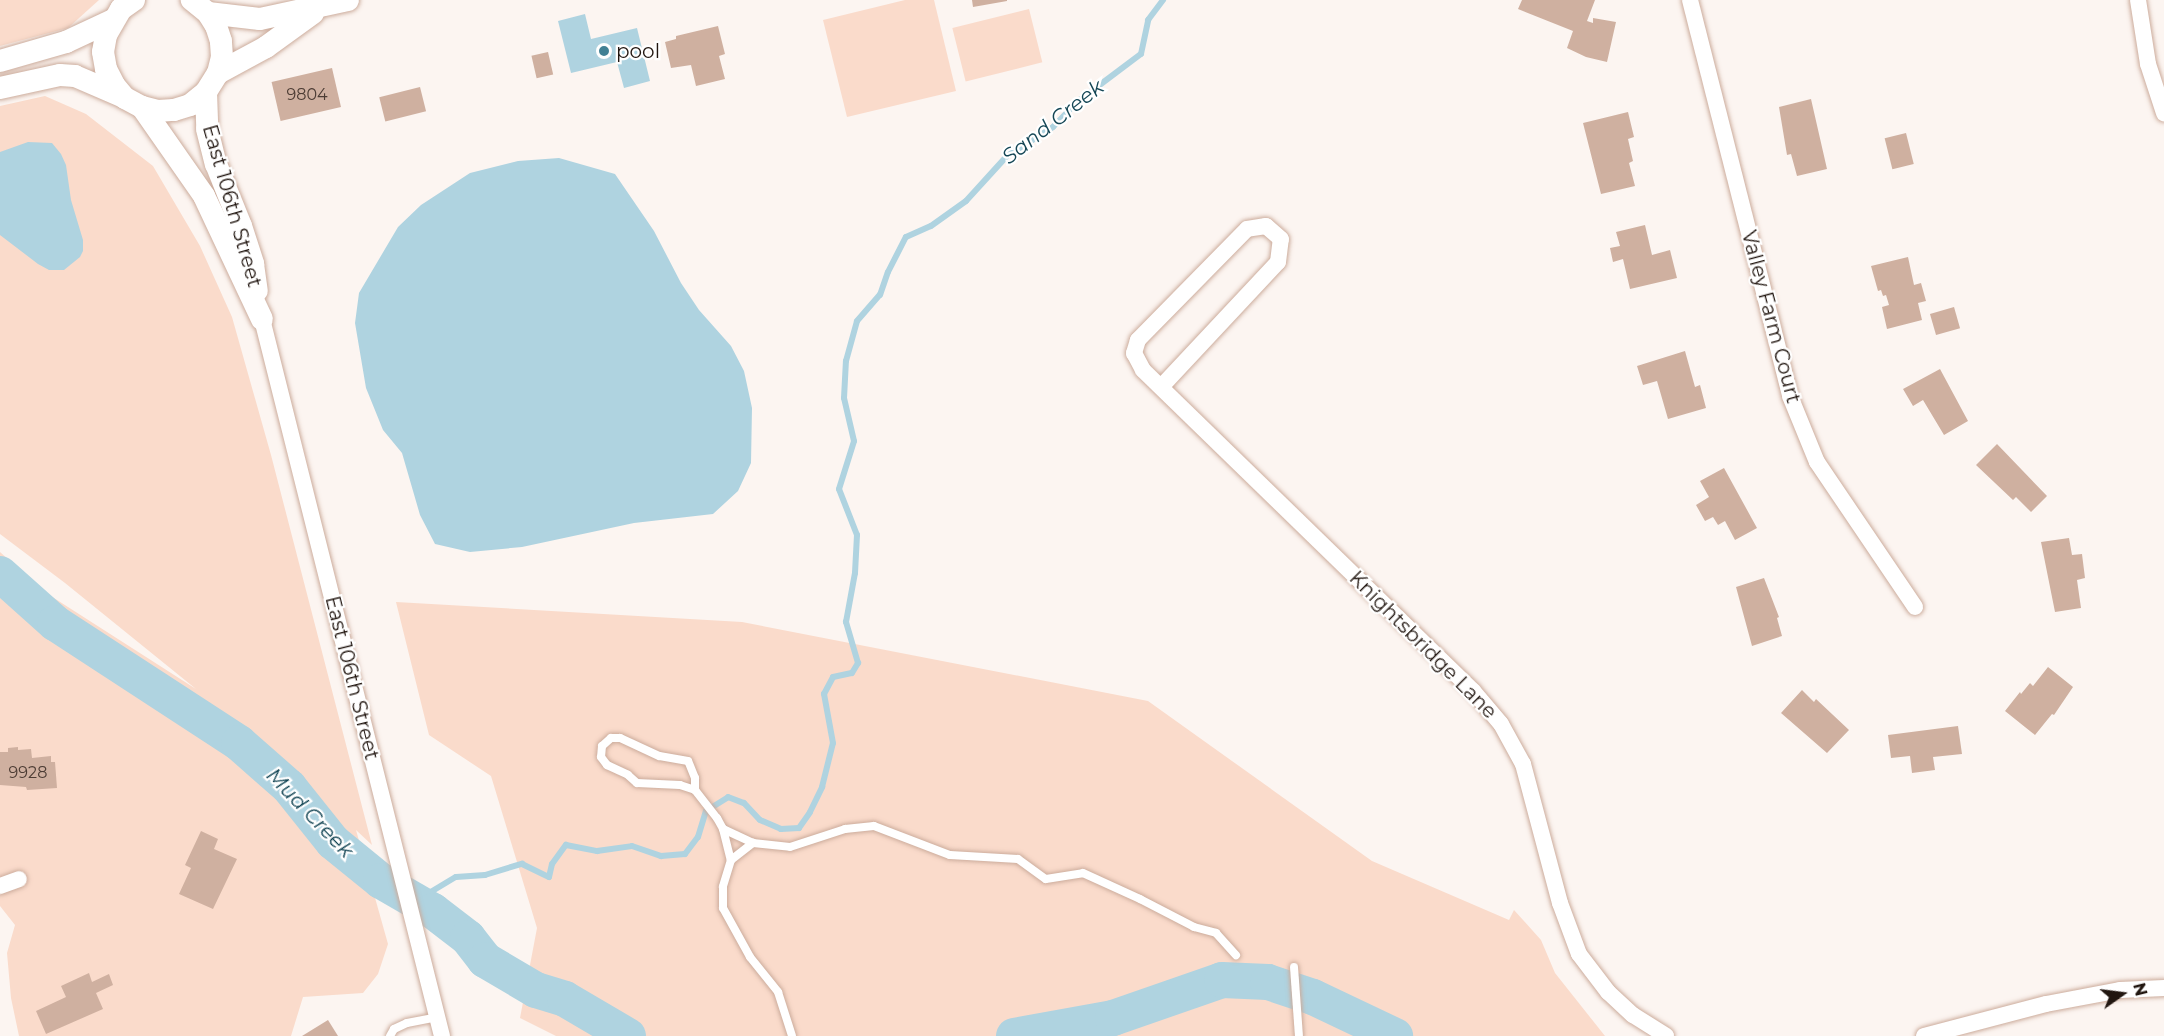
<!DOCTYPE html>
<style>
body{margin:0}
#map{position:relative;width:2164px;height:1036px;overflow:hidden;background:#fcf5f1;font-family:Montserrat,sans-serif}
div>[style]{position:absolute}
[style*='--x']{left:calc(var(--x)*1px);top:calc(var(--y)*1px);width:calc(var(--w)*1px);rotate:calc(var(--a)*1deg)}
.green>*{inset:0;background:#fadbcb;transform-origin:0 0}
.water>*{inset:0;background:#afd3e0}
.stream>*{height:6px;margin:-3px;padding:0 3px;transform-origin:3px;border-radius:3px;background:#afd3e0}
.river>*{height:36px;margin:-18px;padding:0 18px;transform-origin:18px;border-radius:18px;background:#afd3e0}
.building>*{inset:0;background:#cfb0a0;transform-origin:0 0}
.roads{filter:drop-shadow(0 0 2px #ccac9c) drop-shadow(0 0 2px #ccac9c)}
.lane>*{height:8px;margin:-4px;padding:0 4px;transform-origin:4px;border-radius:4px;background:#fff}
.street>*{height:16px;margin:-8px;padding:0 8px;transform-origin:8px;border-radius:8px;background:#fff}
.secondary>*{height:22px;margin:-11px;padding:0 11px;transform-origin:11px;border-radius:11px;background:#fff}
.dots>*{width:16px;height:16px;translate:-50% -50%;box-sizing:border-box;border:3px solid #fff;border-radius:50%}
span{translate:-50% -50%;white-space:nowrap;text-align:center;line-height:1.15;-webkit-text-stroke:4.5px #fff;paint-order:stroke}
.number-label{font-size:16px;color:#4c3c34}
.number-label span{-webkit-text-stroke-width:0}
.poi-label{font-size:20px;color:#211610}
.left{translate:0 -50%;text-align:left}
.street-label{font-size:20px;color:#211610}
.water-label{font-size:21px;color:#144655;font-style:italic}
.north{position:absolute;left:2092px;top:964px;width:60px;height:60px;-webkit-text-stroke:4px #fff;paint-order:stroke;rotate:76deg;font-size:16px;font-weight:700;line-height:24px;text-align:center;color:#211610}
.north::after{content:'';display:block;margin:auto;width:21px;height:27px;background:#211610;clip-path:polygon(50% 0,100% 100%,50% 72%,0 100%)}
</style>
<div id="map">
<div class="green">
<i style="clip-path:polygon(0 0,99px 0,68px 28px,0 46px)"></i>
<i style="clip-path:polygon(905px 0,934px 0,956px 91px,847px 117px,823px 20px)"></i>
<i style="left:1029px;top:9px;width:55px;height:79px;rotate:76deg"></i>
<i style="clip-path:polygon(45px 96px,86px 114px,153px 166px,200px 246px,232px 317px,271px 455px,372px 845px,356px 830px,388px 944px,378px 974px,363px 993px,303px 997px,291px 1036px,19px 1036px,11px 998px,7px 953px,15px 925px,0 906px,0 552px,43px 591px,196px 689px,65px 583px,0 534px,0 106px)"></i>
<i style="clip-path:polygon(396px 602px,742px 622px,1148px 701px,1372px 861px,1509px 920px,1514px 910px,1541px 940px,1555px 973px,1605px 1036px,556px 1036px,520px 1018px,537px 928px,491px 776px,429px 735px)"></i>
</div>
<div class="water">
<i style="clip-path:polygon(585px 14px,591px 39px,637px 28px,650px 81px,624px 88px,617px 62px,571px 73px,558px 21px)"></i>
<i style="clip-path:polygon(28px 142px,52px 143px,61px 154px,66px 165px,71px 200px,83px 240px,83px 251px,80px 257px,64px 270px,49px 270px,38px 264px,0 235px,0 152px)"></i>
<i style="clip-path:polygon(559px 158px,615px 174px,654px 231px,681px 283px,699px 310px,731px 346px,744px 371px,752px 408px,751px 463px,738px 491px,713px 514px,634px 523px,522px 547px,470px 552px,435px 544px,420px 515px,402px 453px,383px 430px,366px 388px,355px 323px,359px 293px,398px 227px,421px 205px,470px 173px,518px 161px)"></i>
</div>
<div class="stream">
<i style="--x:422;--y:904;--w:13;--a:-58"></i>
<i style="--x:429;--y:893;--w:31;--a:-31"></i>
<i style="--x:456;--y:877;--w:29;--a:-4"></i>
<i style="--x:485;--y:875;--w:39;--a:-17"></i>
<i style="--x:522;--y:864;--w:30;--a:26"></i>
<i style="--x:549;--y:877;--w:13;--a:-77"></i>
<i style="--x:552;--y:864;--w:24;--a:-54"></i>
<i style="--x:566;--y:845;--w:32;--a:11"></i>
<i style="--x:597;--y:851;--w:35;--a:-8"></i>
<i style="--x:632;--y:846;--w:31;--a:19"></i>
<i style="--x:661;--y:856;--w:24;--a:-5"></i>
<i style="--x:685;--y:854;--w:21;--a:-53"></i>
<i style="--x:698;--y:837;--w:27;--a:-73"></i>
<i style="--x:706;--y:811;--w:26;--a:-32"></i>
<i style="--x:728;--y:797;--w:17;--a:21"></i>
<i style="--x:744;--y:803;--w:23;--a:47"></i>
<i style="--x:760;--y:820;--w:23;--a:23"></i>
<i style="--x:781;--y:829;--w:18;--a:-3"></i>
<i style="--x:799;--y:828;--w:19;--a:-55"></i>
<i style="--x:810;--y:812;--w:28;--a:-64"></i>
<i style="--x:822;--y:787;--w:45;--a:-76"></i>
<i style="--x:833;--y:743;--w:50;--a:-100.4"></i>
<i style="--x:824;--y:694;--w:19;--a:-62"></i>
<i style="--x:833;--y:677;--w:19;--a:-12"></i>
<i style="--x:852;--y:673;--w:12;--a:-59"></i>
<i style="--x:858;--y:663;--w:43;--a:-106.3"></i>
<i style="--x:846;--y:622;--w:50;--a:-79.6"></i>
<i style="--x:855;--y:573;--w:38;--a:-87"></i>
<i style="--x:857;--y:535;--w:49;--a:-111.4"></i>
<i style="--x:839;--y:489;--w:50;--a:-72.6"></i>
<i style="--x:854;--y:441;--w:44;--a:-103.1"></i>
<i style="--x:844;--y:398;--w:37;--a:-87"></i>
<i style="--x:846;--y:361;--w:41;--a:-74.6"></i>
<i style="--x:857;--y:321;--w:35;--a:-49"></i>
<i style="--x:880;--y:295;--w:24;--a:-71"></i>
<i style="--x:888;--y:272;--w:39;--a:-63"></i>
<i style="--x:906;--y:237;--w:27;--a:-24"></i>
<i style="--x:931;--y:226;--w:43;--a:-35.5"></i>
<i style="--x:966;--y:201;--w:61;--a:-47.7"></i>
<i style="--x:1007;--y:156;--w:54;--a:-32.2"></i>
<i style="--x:1053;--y:127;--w:35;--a:-46"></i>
<i style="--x:1077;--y:102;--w:80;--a:-36.9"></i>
<i style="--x:1141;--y:54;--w:35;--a:-78"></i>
<i style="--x:1148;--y:20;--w:25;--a:-53"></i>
</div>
<div class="river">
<i style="--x:0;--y:574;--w:74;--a:41.7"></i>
<i style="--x:55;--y:623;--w:220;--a:33.1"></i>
<i style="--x:239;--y:743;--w:67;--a:41.3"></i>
<i style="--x:289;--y:787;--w:70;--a:51.3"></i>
<i style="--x:333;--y:842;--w:62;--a:39.1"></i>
<i style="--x:381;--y:881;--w:60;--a:30"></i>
<i style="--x:433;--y:911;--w:44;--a:37.6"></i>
<i style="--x:468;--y:938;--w:28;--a:52"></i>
<i style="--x:485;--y:960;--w:59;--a:30.5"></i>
<i style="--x:536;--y:990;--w:30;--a:17"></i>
<i style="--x:565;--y:999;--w:73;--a:30.4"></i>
<i style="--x:1014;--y:1036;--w:101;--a:-10.3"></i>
<i style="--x:1113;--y:1018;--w:115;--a:-19.2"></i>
<i style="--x:1222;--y:980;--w:46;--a:2.5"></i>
<i style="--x:1268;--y:982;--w:47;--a:18.4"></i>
<i style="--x:1313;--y:997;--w:91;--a:25.4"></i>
</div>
<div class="building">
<i style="clip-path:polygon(972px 0,1007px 0,1007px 1px,973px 7px)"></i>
<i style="clip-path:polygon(1522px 0,1595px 0,1587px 21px,1593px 23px,1593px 18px,1616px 22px,1607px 62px,1586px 57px,1567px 48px,1573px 31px,1518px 9px)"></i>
<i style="clip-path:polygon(718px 26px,725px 54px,719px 56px,725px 79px,696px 86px,691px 65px,671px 68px,665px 42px,676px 39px,676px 36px)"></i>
<i style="left:548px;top:52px;width:23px;height:17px;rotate:77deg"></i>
<i style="left:332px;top:68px;width:40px;height:62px;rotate:77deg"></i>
<i style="left:420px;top:87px;width:25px;height:42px;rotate:76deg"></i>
<i style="clip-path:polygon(1811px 99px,1827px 169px,1797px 176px,1791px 154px,1787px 155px,1779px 107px)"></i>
<i style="clip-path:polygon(1628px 112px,1634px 137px,1628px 139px,1633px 161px,1629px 163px,1635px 186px,1601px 194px,1583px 123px)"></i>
<i style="left:1906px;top:133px;width:32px;height:22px;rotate:76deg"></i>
<i style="clip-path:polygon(1645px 225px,1652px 255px,1670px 250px,1677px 278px,1630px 289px,1623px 259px,1613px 262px,1610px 248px,1620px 246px,1616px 232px)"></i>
<i style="clip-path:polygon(1908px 257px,1914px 285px,1921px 283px,1926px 301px,1918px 303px,1922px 320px,1887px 329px,1882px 307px,1889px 305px,1886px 295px,1883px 296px,1881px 290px,1878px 291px,1871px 266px)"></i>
<i style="left:1954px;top:307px;width:22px;height:25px;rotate:74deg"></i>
<i style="clip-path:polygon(1685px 351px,1695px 387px,1700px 385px,1706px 408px,1668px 419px,1657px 381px,1643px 385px,1637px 366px)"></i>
<i style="clip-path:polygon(1940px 369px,1968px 421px,1944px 435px,1923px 400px,1913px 406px,1903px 389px)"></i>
<i style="clip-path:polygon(1997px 444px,2047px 496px,2031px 512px,2016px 497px,2013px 500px,1976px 465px)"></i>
<i style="clip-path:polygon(1724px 468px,1757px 528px,1735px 540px,1725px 521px,1718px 525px,1713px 517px,1705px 521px,1696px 505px,1709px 497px,1700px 481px)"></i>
<i style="clip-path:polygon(2069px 538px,2072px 555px,2082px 554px,2085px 578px,2077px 580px,2081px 608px,2055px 612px,2041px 542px)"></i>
<i style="clip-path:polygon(1764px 578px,1779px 617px,1777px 618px,1782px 636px,1752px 646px,1736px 587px)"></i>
<i style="clip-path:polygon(2048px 667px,2073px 687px,2054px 715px,2052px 714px,2035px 735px,2005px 711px,2020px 692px,2021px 694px,2030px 683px,2033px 686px)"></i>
<i style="clip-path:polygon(1802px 690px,1814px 702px,1816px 699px,1849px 730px,1827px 753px,1781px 713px)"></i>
<i style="clip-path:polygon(1958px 726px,1962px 754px,1933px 757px,1935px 770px,1912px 773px,1910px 756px,1891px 758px,1888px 735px)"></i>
<i style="clip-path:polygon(18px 747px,18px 750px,31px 749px,32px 758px,51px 756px,51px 762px,55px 762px,57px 788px,27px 790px,26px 787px,0 785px,0 752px,8px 752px,8px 748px)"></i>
<i style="clip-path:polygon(201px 831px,218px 839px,214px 849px,237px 859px,213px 909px,179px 894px,191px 868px,185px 865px)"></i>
<i style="clip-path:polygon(89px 973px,92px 982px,109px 974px,113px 985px,96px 993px,103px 1009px,46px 1034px,36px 1011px,66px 997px,61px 986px)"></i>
<i style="clip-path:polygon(328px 1020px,338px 1036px,302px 1036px)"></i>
</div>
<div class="roads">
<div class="lane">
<i style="--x:695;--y:790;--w:12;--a:-90"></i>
<i style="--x:695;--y:778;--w:18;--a:-112"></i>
<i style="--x:688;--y:761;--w:29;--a:-170"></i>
<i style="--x:659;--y:756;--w:43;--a:-155.2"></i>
<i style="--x:620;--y:738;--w:9;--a:180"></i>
<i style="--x:611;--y:738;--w:12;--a:138"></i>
<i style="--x:602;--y:746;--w:11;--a:95"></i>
<i style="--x:601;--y:757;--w:10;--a:53"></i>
<i style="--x:607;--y:765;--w:23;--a:25"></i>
<i style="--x:628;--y:775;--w:12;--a:42"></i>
<i style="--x:637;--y:783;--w:43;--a:2.7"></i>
<i style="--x:680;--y:785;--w:16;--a:18"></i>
<i style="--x:695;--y:790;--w:36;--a:52"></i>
<i style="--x:717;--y:818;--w:13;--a:61"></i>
<i style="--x:723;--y:829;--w:32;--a:76"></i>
<i style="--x:731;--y:860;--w:28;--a:107"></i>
<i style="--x:723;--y:887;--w:21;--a:90"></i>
<i style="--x:723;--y:908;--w:56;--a:61.1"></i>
<i style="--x:750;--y:957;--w:45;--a:51.3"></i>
<i style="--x:778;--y:992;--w:46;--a:72.3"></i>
<i style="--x:723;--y:829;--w:33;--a:25"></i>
<i style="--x:731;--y:860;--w:28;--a:-38"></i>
<i style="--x:753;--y:843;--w:37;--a:6"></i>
<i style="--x:790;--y:847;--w:58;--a:-18.1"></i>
<i style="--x:845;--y:829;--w:29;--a:-6"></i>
<i style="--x:874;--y:826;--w:81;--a:20.9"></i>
<i style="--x:950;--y:855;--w:68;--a:3.4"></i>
<i style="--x:1018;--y:859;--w:34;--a:36"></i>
<i style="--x:1046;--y:879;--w:37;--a:-9"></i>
<i style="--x:1083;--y:873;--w:63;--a:24.5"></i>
<i style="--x:1140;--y:899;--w:61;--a:27.4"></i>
<i style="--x:1194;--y:927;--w:23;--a:15"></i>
<i style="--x:1216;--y:933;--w:30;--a:48"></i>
<i style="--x:1294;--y:967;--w:69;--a:85.9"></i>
<i style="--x:390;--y:1036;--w:8;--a:-60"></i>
<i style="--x:394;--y:1029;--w:14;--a:-25"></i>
<i style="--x:407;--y:1023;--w:31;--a:-11"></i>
</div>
<div class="street">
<i style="--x:1690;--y:0;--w:408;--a:75.8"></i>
<i style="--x:1790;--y:396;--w:71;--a:67.8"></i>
<i style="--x:1817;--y:462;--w:175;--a:55.9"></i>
<i style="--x:2138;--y:0;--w:65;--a:81.1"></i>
<i style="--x:2148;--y:64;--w:52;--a:71.9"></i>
<i style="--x:262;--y:319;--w:739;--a:75.91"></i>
<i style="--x:1161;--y:387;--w:171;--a:-46.9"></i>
<i style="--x:1278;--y:262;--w:23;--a:-83"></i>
<i style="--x:1281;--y:239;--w:20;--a:-139"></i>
<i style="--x:1266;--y:226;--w:19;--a:171"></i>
<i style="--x:1247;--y:229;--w:156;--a:134.5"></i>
<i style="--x:1138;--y:340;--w:14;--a:107"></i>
<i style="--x:1134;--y:353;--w:19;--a:62"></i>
<i style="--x:1143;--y:370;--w:460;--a:44.2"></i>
<i style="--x:1473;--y:691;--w:43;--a:49.7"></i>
<i style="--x:1501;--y:724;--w:46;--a:61.2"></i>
<i style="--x:1523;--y:764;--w:144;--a:75.1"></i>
<i style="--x:1560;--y:903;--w:54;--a:69.6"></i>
<i style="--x:1579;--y:954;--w:48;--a:52.7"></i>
<i style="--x:1608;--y:992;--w:34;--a:43"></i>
<i style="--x:1633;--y:1015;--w:39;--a:32"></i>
<i style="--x:0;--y:886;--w:20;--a:-20"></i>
<i style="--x:1924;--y:1036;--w:126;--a:-14.7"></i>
<i style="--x:2046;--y:1004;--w:75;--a:-10.7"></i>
<i style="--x:2120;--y:990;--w:44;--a:-2.6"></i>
</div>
<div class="secondary">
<i style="--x:134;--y:0;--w:16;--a:145"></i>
<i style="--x:121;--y:9;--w:30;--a:120"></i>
<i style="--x:106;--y:35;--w:17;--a:100"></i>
<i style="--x:103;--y:52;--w:17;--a:80"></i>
<i style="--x:106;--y:69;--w:18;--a:63"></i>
<i style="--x:114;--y:85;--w:17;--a:50"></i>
<i style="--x:125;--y:98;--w:19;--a:28"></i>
<i style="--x:142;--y:107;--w:16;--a:14"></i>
<i style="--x:158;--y:111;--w:16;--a:-4"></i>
<i style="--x:174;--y:110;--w:17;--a:-17"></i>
<i style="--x:190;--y:105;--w:21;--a:-39"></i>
<i style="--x:206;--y:92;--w:22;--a:-58"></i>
<i style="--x:218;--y:73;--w:16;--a:-76"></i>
<i style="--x:222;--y:57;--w:16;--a:-94"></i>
<i style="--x:221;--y:41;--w:16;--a:-108"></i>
<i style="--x:216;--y:26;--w:15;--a:-122"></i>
<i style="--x:208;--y:13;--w:21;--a:-141"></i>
<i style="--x:208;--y:13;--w:52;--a:6.6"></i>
<i style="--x:260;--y:19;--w:90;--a:-12.2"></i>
<i style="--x:0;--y:61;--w:69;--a:-16.1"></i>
<i style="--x:66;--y:42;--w:52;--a:-25.1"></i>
<i style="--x:218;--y:73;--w:55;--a:-28.4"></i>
<i style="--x:266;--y:47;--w:58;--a:-35.9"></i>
<i style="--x:0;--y:88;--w:61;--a:-12.2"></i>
<i style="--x:60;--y:75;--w:15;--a:4"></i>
<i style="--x:75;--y:76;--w:51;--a:23.1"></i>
<i style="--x:206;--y:92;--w:37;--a:88"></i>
<i style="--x:207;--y:129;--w:36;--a:76"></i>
<i style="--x:216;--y:164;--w:67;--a:68"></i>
<i style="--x:241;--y:226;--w:40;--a:72"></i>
<i style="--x:253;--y:264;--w:27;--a:82"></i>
<i style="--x:142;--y:107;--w:108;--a:55.1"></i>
<i style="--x:204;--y:196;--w:136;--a:64.8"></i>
</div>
</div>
<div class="dots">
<i style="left:604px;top:51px;background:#418094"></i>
</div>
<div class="number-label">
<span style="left:307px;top:95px">9804</span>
<span style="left:28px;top:773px">9928</span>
</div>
<div class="poi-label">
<span class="left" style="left:616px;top:51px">pool</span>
</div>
<div class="street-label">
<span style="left:232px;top:206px;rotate:74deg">East 106th Street</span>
<span style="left:1771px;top:317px;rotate:75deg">Valley Farm Court</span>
<span style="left:1423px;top:645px;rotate:45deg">Knightsbridge Lane</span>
<span style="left:352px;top:678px;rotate:76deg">East 106th Street</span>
</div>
<div class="water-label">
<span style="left:1053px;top:122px;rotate:-38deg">Sand Creek</span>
<span style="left:310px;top:813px;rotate:46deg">Mud Creek</span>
</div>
<div class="north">N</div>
</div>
